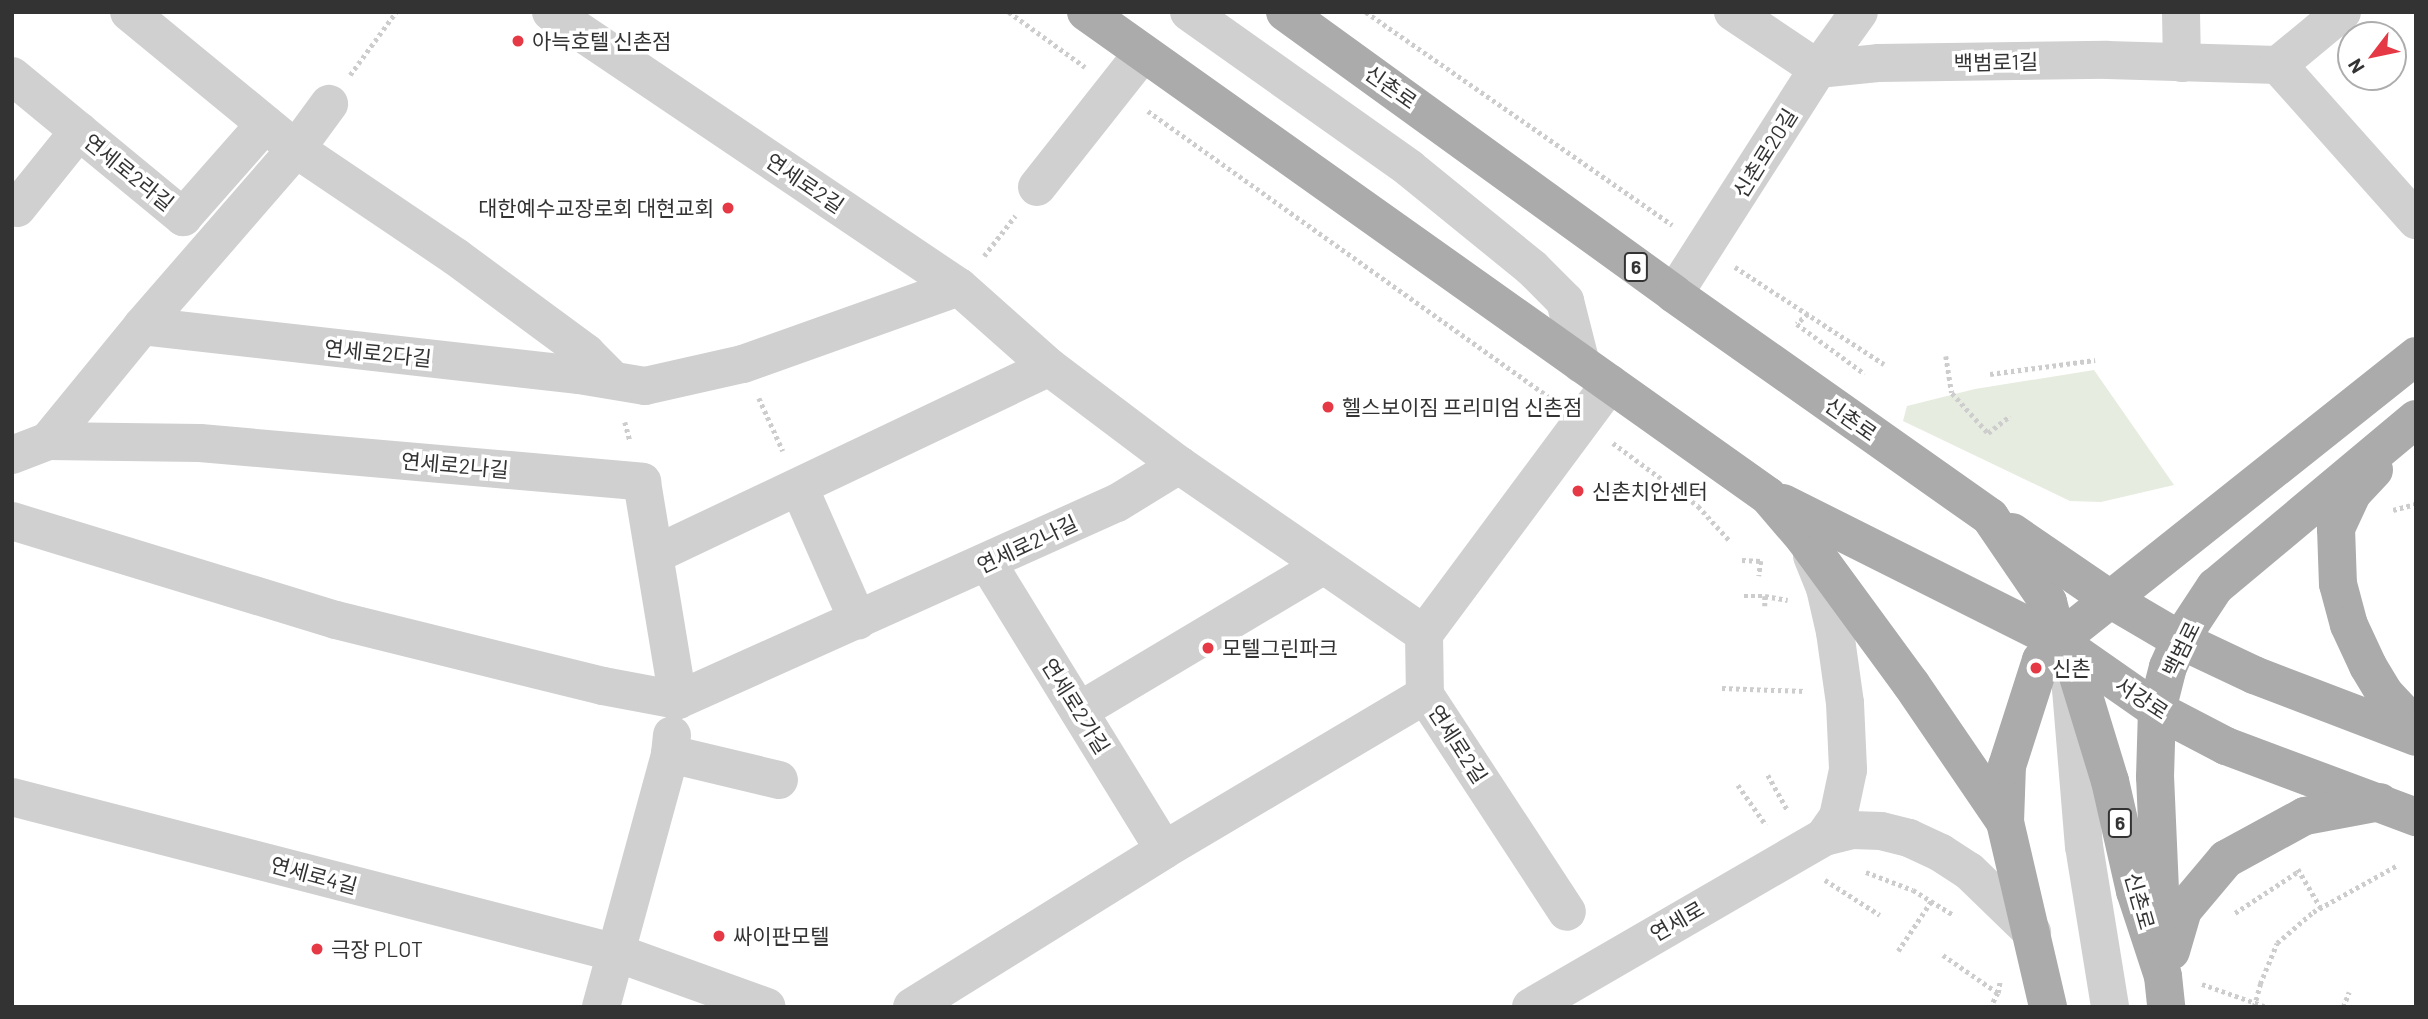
<!DOCTYPE html>
<meta charset="utf-8">
<style>
body{margin:0}
#map{position:relative;width:2428px;height:1019px;overflow:hidden;background:#fff;font-family:Barlow,"Noto Sans KR",sans-serif}
div>[style]{position:absolute}
[style*='--x']{left:calc(var(--x)*1px);top:calc(var(--y)*1px);width:calc(var(--w)*1px);rotate:calc(var(--a)*1deg)}
.green>*{inset:0;background:#e6ecdf}
.path>*{height:4.5px;margin-top:-2.25px;transform-origin:0;background:repeating-linear-gradient(90deg,#cdcdcd 0 3.5px,transparent 0 7px)}
.minor>*{height:38px;margin:-19px;padding:0 19px;transform-origin:19px;border-radius:19px;background:#d0d0d0}
.major>*{height:38px;margin:-19px;padding:0 19px;transform-origin:19px;border-radius:19px;background:#ababab}
.dots>*{width:19px;height:19px;translate:-50% -50%;box-sizing:border-box;border:4px solid #fff;border-radius:50%}
span{translate:-50% -50%;white-space:nowrap;text-align:center;line-height:1.15;-webkit-text-stroke:7px #fff;paint-order:stroke}
.shield-label span{padding:2px 5px;background:#fff;border:2px solid;border-radius:5px;-webkit-text-stroke-width:0}
.shield-label{font-size:19px;color:#333;font-weight:700}
.poi-label{font-size:21px;color:#333}
.left{translate:0 -50%;text-align:left}
.right{translate:-100% -50%;text-align:right}
.street-label{font-size:21px;color:#333}
.frame{position:absolute;inset:0;border:14px solid #333;pointer-events:none}
.north{position:absolute;left:2337px;top:21px;width:70px;height:70px;box-sizing:border-box;background:#fff;border:2px solid #adadad;border-radius:50%;rotate:238deg;font-size:19px;font-weight:700;line-height:28px;text-align:center;color:#333}
.north::after{content:'';display:block;margin:auto;width:24px;height:32px;background:#e63946;clip-path:polygon(50% 0,100% 100%,50% 72%,0 100%)}
</style>
<div id="map">
<div class="green">
<i style="clip-path:polygon(2094px 370px,2174px 485px,2101px 502px,2070px 501px,1903px 421px,1907px 406px,1975px 389px)"></i>
</div>
<div class="path">
<i style="--x:1009;--y:12;--w:94;--a:35.9"></i>
<i style="--x:1366;--y:12;--w:373;--a:34.8"></i>
<i style="--x:350;--y:75;--w:78;--a:-53.9"></i>
<i style="--x:1148;--y:111;--w:495;--a:35.5"></i>
<i style="--x:984;--y:256;--w:51;--a:-52.2"></i>
<i style="--x:1735;--y:267;--w:178;--a:33.1"></i>
<i style="--x:1808;--y:314;--w:15;--a:138"></i>
<i style="--x:1797;--y:324;--w:84;--a:36.3"></i>
<i style="--x:1946;--y:356;--w:37;--a:81"></i>
<i style="--x:1952;--y:393;--w:54;--a:48"></i>
<i style="--x:1988;--y:433;--w:28;--a:-38"></i>
<i style="--x:1990;--y:374;--w:106;--a:-7.6"></i>
<i style="--x:759;--y:398;--w:58;--a:65.6"></i>
<i style="--x:625;--y:422;--w:20;--a:75"></i>
<i style="--x:1613;--y:443;--w:106;--a:36.5"></i>
<i style="--x:1698;--y:506;--w:47;--a:47.6"></i>
<i style="--x:2393;--y:510;--w:24;--a:-15"></i>
<i style="--x:1742;--y:560;--w:19;--a:3"></i>
<i style="--x:1761;--y:561;--w:15;--a:98"></i>
<i style="--x:1744;--y:596;--w:21;--a:0"></i>
<i style="--x:1765;--y:596;--w:10;--a:90"></i>
<i style="--x:1765;--y:596;--w:23;--a:10"></i>
<i style="--x:1722;--y:688;--w:83;--a:2.1"></i>
<i style="--x:1768;--y:775;--w:41;--a:60.9"></i>
<i style="--x:1738;--y:785;--w:49;--a:55"></i>
<i style="--x:2298;--y:869;--w:45;--a:59.5"></i>
<i style="--x:1866;--y:872;--w:50;--a:21"></i>
<i style="--x:1913;--y:890;--w:46;--a:31.6"></i>
<i style="--x:1825;--y:880;--w:65;--a:32.5"></i>
<i style="--x:2235;--y:913;--w:77;--a:-33.3"></i>
<i style="--x:1898;--y:951;--w:61;--a:-56.3"></i>
<i style="--x:1943;--y:955;--w:67;--a:34.6"></i>
<i style="--x:1998;--y:993;--w:16;--a:117"></i>
<i style="--x:2202;--y:984;--w:69;--a:19.5"></i>
<i style="--x:1998;--y:993;--w:12;--a:-81"></i>
<i style="--x:2254;--y:1007;--w:24;--a:-75"></i>
<i style="--x:2260;--y:984;--w:44;--a:-67.5"></i>
<i style="--x:2277;--y:943;--w:48;--a:-40.7"></i>
<i style="--x:2313;--y:912;--w:95;--a:-29"></i>
<i style="--x:2343;--y:1007;--w:16;--a:-68"></i>
</div>
<div class="minor">
<i style="--x:129;--y:12;--w:216;--a:39.4"></i>
<i style="--x:296;--y:149;--w:193;--a:34"></i>
<i style="--x:456;--y:257;--w:162;--a:36.4"></i>
<i style="--x:586;--y:353;--w:38;--a:45"></i>
<i style="--x:551;--y:12;--w:492;--a:34"></i>
<i style="--x:959;--y:287;--w:120;--a:41.6"></i>
<i style="--x:1049;--y:367;--w:163;--a:37"></i>
<i style="--x:1179;--y:465;--w:298;--a:34.6"></i>
<i style="--x:1189;--y:12;--w:270;--a:35.3"></i>
<i style="--x:1409;--y:168;--w:159;--a:39.1"></i>
<i style="--x:1532;--y:268;--w:47;--a:45"></i>
<i style="--x:1565;--y:301;--w:65;--a:75.7"></i>
<i style="--x:1733;--y:12;--w:102;--a:33.8"></i>
<i style="--x:1818;--y:69;--w:60;--a:-5.7"></i>
<i style="--x:1878;--y:63;--w:229;--a:-0.8"></i>
<i style="--x:2107;--y:60;--w:171;--a:1.7"></i>
<i style="--x:2278;--y:65;--w:208;--a:48.3"></i>
<i style="--x:2181;--y:12;--w:51;--a:88.9"></i>
<i style="--x:2278;--y:65;--w:83;--a:-39.6"></i>
<i style="--x:12;--y:76;--w:222;--a:39.5"></i>
<i style="--x:183;--y:217;--w:124;--a:-48.6"></i>
<i style="--x:1037;--y:187;--w:169;--a:-51.7"></i>
<i style="--x:17;--y:208;--w:99;--a:-51.2"></i>
<i style="--x:1674;--y:294;--w:267;--a:-57.4"></i>
<i style="--x:1818;--y:69;--w:70;--a:-54.3"></i>
<i style="--x:142;--y:326;--w:440;--a:6.4"></i>
<i style="--x:579;--y:375;--w:67;--a:9.5"></i>
<i style="--x:645;--y:386;--w:100;--a:-12.7"></i>
<i style="--x:743;--y:364;--w:229;--a:-19.6"></i>
<i style="--x:48;--y:441;--w:152;--a:0.8"></i>
<i style="--x:200;--y:443;--w:444;--a:5"></i>
<i style="--x:642;--y:482;--w:221;--a:80.6"></i>
<i style="--x:12;--y:455;--w:39;--a:-21"></i>
<i style="--x:48;--y:441;--w:149;--a:-50.7"></i>
<i style="--x:142;--y:326;--w:235;--a:-49"></i>
<i style="--x:296;--y:149;--w:56;--a:-53.7"></i>
<i style="--x:799;--y:487;--w:146;--a:66.2"></i>
<i style="--x:12;--y:521;--w:339;--a:17"></i>
<i style="--x:336;--y:620;--w:275;--a:13.9"></i>
<i style="--x:603;--y:686;--w:76;--a:10.6"></i>
<i style="--x:678;--y:700;--w:481;--a:-24.2"></i>
<i style="--x:1117;--y:503;--w:73;--a:-31.5"></i>
<i style="--x:656;--y:554;--w:435;--a:-25.4"></i>
<i style="--x:1812;--y:556;--w:35;--a:68"></i>
<i style="--x:1825;--y:588;--w:45;--a:77.2"></i>
<i style="--x:1835;--y:632;--w:72;--a:82"></i>
<i style="--x:1845;--y:703;--w:67;--a:87.4"></i>
<i style="--x:1848;--y:770;--w:48;--a:102"></i>
<i style="--x:1838;--y:817;--w:24;--a:125"></i>
<i style="--x:987;--y:562;--w:338;--a:58.4"></i>
<i style="--x:1424;--y:634;--w:61;--a:89.1"></i>
<i style="--x:1425;--y:695;--w:259;--a:56.8"></i>
<i style="--x:1424;--y:634;--w:312;--a:-53.4"></i>
<i style="--x:2074;--y:679;--w:10;--a:107"></i>
<i style="--x:2071;--y:689;--w:158;--a:85.3"></i>
<i style="--x:2084;--y:846;--w:163;--a:80.8"></i>
<i style="--x:1079;--y:711;--w:283;--a:-30.8"></i>
<i style="--x:670;--y:754;--w:112;--a:13.4"></i>
<i style="--x:12;--y:797;--w:625;--a:14.46"></i>
<i style="--x:617;--y:953;--w:159;--a:19.8"></i>
<i style="--x:601;--y:1007;--w:262;--a:-74.7"></i>
<i style="--x:670;--y:754;--w:19;--a:-84"></i>
<i style="--x:912;--y:1007;--w:297;--a:-31.9"></i>
<i style="--x:1164;--y:850;--w:304;--a:-30.7"></i>
<i style="--x:1531;--y:1007;--w:339;--a:-30.1"></i>
<i style="--x:1824;--y:837;--w:29;--a:-14"></i>
<i style="--x:1852;--y:830;--w:29;--a:2"></i>
<i style="--x:1881;--y:831;--w:29;--a:14"></i>
<i style="--x:1909;--y:838;--w:35;--a:25"></i>
<i style="--x:1941;--y:853;--w:33;--a:33"></i>
<i style="--x:1969;--y:871;--w:88;--a:44.1"></i>
</div>
<div class="major">
<i style="--x:1086;--y:12;--w:836;--a:35.36"></i>
<i style="--x:1768;--y:496;--w:55;--a:49.4"></i>
<i style="--x:1804;--y:538;--w:181;--a:53.8"></i>
<i style="--x:1911;--y:684;--w:167;--a:55.7"></i>
<i style="--x:2005;--y:822;--w:190;--a:76.9"></i>
<i style="--x:1285;--y:12;--w:480;--a:35.9"></i>
<i style="--x:1674;--y:294;--w:387;--a:35.2"></i>
<i style="--x:1990;--y:517;--w:103;--a:55.7"></i>
<i style="--x:2048;--y:602;--w:40;--a:75.6"></i>
<i style="--x:2058;--y:641;--w:34;--a:58"></i>
<i style="--x:2076;--y:670;--w:116;--a:73"></i>
<i style="--x:2110;--y:781;--w:113;--a:77.2"></i>
<i style="--x:2135;--y:891;--w:89;--a:71.8"></i>
<i style="--x:2163;--y:976;--w:31;--a:84"></i>
<i style="--x:2374;--y:470;--w:33;--a:133"></i>
<i style="--x:2352;--y:494;--w:38;--a:115"></i>
<i style="--x:2336;--y:528;--w:56;--a:88"></i>
<i style="--x:2338;--y:584;--w:42;--a:75"></i>
<i style="--x:2349;--y:625;--w:45;--a:65.1"></i>
<i style="--x:2368;--y:666;--w:33;--a:59"></i>
<i style="--x:2385;--y:694;--w:45;--a:46.8"></i>
<i style="--x:1783;--y:503;--w:308;--a:26.6"></i>
<i style="--x:2058;--y:641;--w:121;--a:34.9"></i>
<i style="--x:2157;--y:710;--w:78;--a:27.6"></i>
<i style="--x:2226;--y:746;--w:203;--a:20.5"></i>
<i style="--x:2012;--y:532;--w:119;--a:34.4"></i>
<i style="--x:2110;--y:599;--w:81;--a:30.4"></i>
<i style="--x:2180;--y:640;--w:82;--a:25.3"></i>
<i style="--x:2254;--y:675;--w:173;--a:20.9"></i>
<i style="--x:2005;--y:822;--w:56;--a:-88"></i>
<i style="--x:2007;--y:766;--w:111;--a:-72.2"></i>
<i style="--x:2041;--y:660;--w:25;--a:-48"></i>
<i style="--x:2058;--y:641;--w:458;--a:-38.5"></i>
<i style="--x:2162;--y:936;--w:159;--a:-92.5"></i>
<i style="--x:2155;--y:777;--w:67;--a:-88.3"></i>
<i style="--x:2157;--y:710;--w:44;--a:-75.7"></i>
<i style="--x:2168;--y:667;--w:30;--a:-66"></i>
<i style="--x:2180;--y:640;--w:64;--a:-56.6"></i>
<i style="--x:2215;--y:587;--w:262;--a:-39.9"></i>
<i style="--x:2171;--y:951;--w:43;--a:-73.7"></i>
<i style="--x:2183;--y:910;--w:67;--a:-49.9"></i>
<i style="--x:2226;--y:859;--w:90;--a:-28.6"></i>
<i style="--x:2305;--y:816;--w:76;--a:-10.6"></i>
</div>
<div class="dots">
<i style="left:518px;top:41px;background:#e63946"></i>
<i style="left:728px;top:208px;background:#e63946"></i>
<i style="left:1328px;top:407px;background:#e63946"></i>
<i style="left:1578px;top:491px;background:#e63946"></i>
<i style="left:1208px;top:648px;background:#e63946"></i>
<i style="left:2036px;top:668px;background:#e63946"></i>
<i style="left:719px;top:936px;background:#e63946"></i>
<i style="left:317px;top:949px;background:#e63946"></i>
</div>
<div class="shield-label">
<span style="left:1636px;top:267px">6</span>
<span style="left:2120px;top:823px">6</span>
</div>
<div class="poi-label">
<span class="left" style="left:532px;top:41px">아늑호텔 신촌점</span>
<span class="right" style="left:714px;top:208px">대한예수교장로회 대현교회</span>
<span class="left" style="left:1342px;top:407px">헬스보이짐 프리미엄 신촌점</span>
<span class="left" style="left:1592px;top:491px">신촌치안센터</span>
<span class="left" style="left:1222px;top:648px">모텔그린파크</span>
<span class="left" style="left:2052px;top:668px">신촌</span>
<span class="left" style="left:733px;top:936px">싸이판모텔</span>
<span class="left" style="left:331px;top:949px">극장 PLOT</span>
</div>
<div class="street-label">
<span style="left:1996px;top:62px;rotate:-1deg">백범로1길</span>
<span style="left:1391px;top:87px;rotate:35deg">신촌로</span>
<span style="left:1765px;top:153px;rotate:-58deg">신촌로20길</span>
<span style="left:129px;top:172px;rotate:39deg">연세로2라길</span>
<span style="left:805px;top:183px;rotate:34deg">연세로2길</span>
<span style="left:378px;top:353px;rotate:6deg">연세로2다길</span>
<span style="left:1851px;top:419px;rotate:35deg">신촌로</span>
<span style="left:455px;top:465px;rotate:5deg">연세로2나길</span>
<span style="left:1027px;top:544px;rotate:-25deg">연세로2나길</span>
<span style="left:2181px;top:649px;rotate:-64deg">백범로</span>
<span style="left:2142px;top:698px;rotate:33deg">서강로</span>
<span style="left:1076px;top:706px;rotate:58deg">연세로2가길</span>
<span style="left:1458px;top:744px;rotate:57deg">연세로2길</span>
<span style="left:314px;top:875px;rotate:15deg">연세로4길</span>
<span style="left:2140px;top:901px;rotate:74deg">신촌로</span>
<span style="left:1677px;top:921px;rotate:-30deg">연세로</span>
</div>
<div class="frame"></div>
<div class="north">N</div>
</div>
